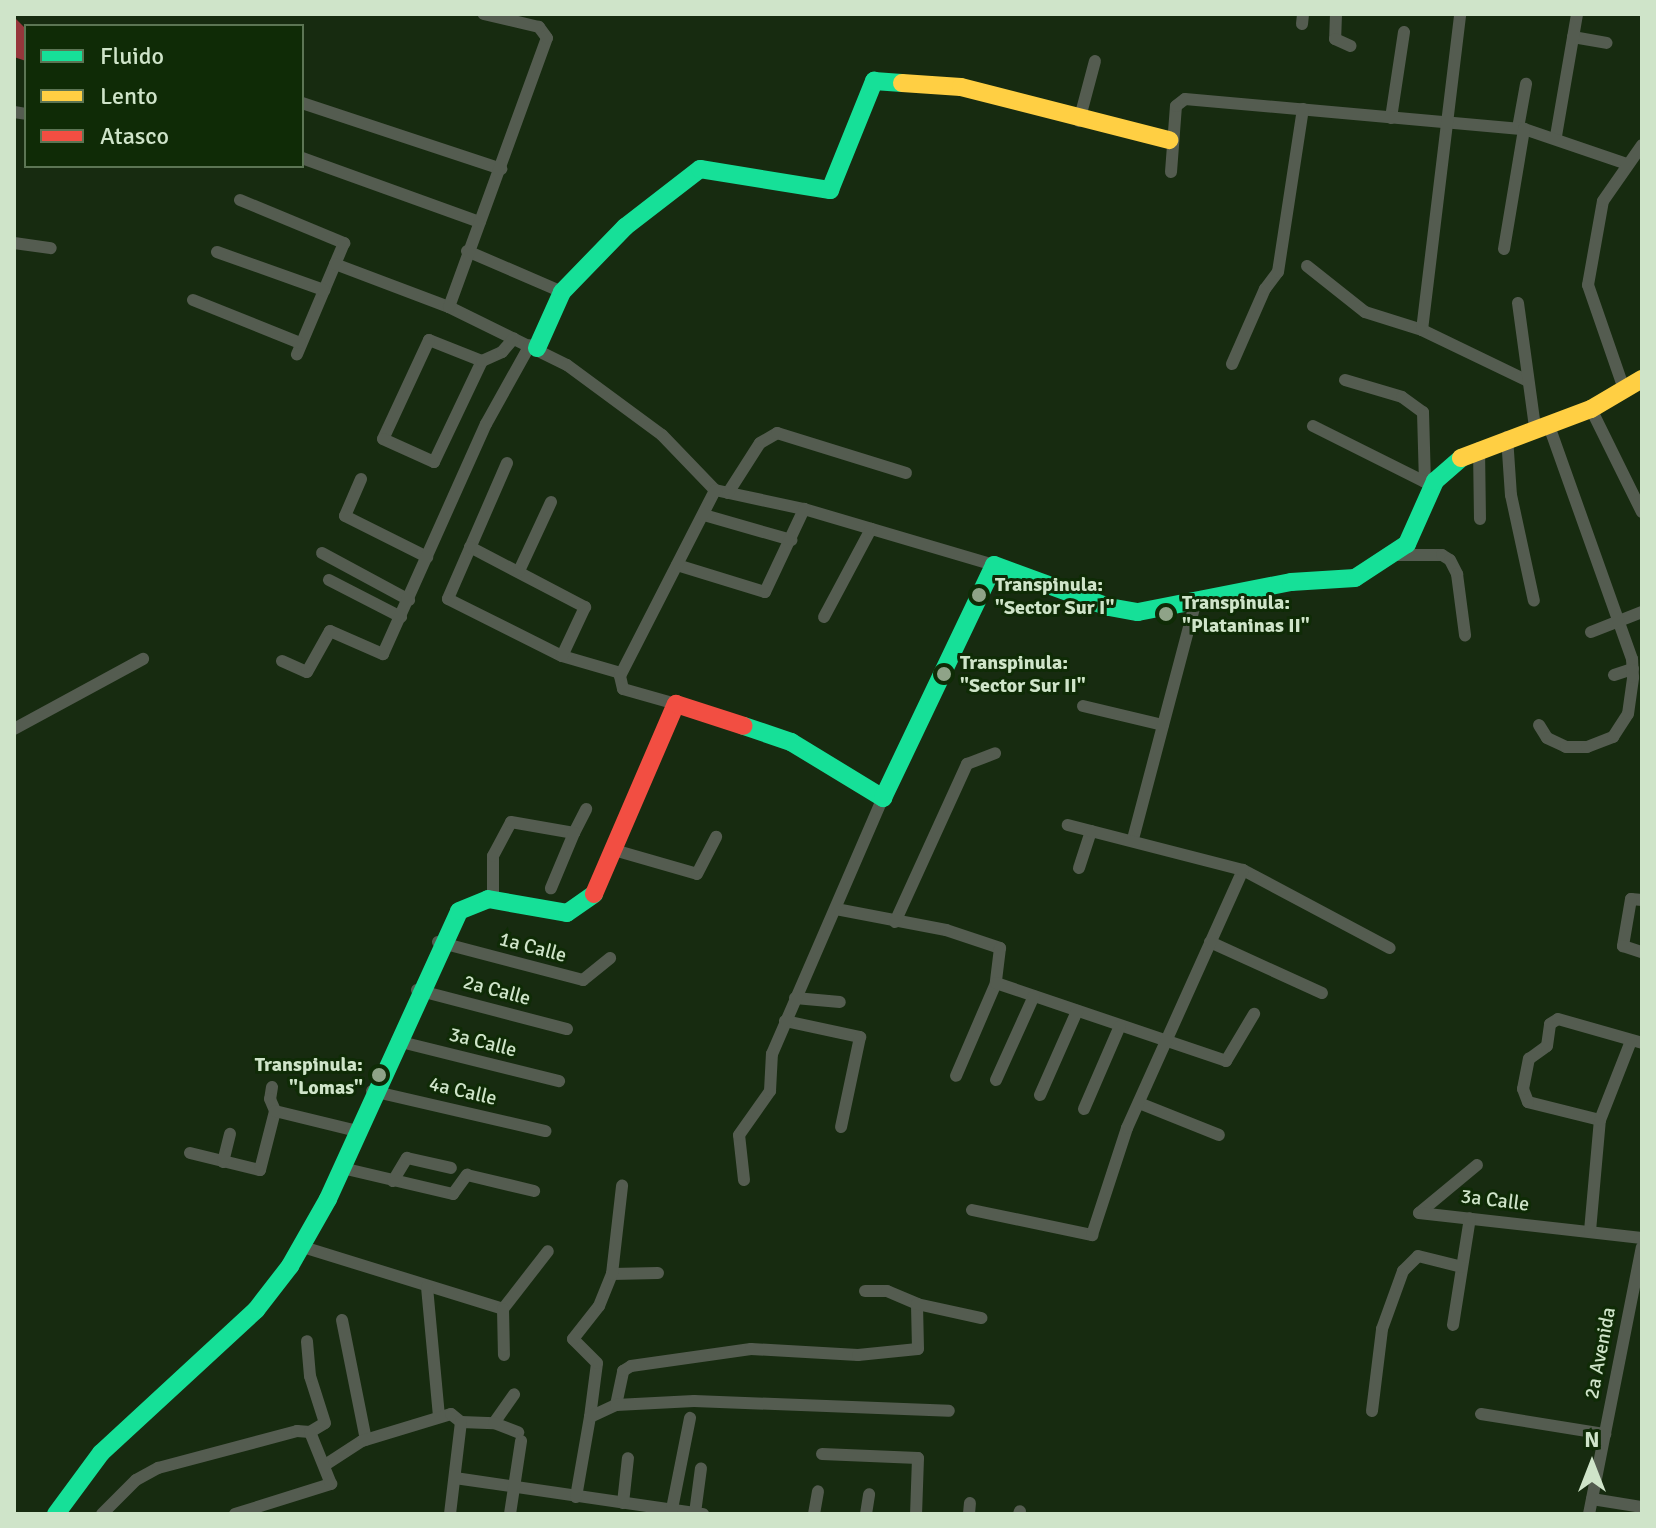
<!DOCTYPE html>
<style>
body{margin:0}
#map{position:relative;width:1656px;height:1528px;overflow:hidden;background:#172b10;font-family:Signika,sans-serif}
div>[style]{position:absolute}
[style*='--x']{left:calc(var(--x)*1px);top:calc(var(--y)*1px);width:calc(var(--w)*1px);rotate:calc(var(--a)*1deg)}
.forest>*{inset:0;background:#96363b}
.street>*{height:12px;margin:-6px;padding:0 6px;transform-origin:6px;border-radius:6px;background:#545c50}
.fast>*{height:18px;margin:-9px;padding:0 9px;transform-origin:9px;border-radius:9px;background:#16e098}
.slow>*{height:18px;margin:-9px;padding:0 9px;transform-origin:9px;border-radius:9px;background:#ffcf43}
.jam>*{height:18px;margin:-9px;padding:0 9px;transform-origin:9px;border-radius:9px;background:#f24e42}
.dots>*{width:22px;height:22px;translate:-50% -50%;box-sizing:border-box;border:4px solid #0f2b06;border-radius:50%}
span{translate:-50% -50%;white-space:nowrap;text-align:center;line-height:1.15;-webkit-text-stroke:6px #0f2b06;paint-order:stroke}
.poi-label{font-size:20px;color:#cfe4c9;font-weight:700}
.left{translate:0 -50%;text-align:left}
.right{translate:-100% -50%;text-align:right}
.street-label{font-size:20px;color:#cfe4c9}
.frame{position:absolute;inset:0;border:16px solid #cfe4c9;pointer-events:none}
.legend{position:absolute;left:24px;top:24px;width:280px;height:144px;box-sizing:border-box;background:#0f2b06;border:2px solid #5c7554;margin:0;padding:10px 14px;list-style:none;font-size:24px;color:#cfe4c9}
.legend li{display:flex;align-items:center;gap:16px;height:40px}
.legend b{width:40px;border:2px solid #5c7554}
.north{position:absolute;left:1552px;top:1424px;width:80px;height:80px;-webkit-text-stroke:6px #0f2b06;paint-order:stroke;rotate:0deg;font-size:22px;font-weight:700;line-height:32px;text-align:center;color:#cfe4c9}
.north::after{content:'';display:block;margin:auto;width:28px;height:36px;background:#cfe4c9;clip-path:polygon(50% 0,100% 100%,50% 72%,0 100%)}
</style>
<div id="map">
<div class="forest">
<i style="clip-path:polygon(14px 17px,26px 29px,26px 61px,14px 57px)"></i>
</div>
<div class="street">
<i style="--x:1336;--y:14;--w:25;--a:92"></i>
<i style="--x:1335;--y:39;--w:17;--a:24"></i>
<i style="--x:1302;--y:24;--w:10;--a:-84"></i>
<i style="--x:1573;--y:37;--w:34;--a:10"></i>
<i style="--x:302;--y:103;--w:210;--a:18.3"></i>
<i style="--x:14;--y:112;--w:12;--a:9"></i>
<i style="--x:1391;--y:118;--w:87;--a:-81.4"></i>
<i style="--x:1079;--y:121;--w:62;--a:-75.1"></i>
<i style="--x:1518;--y:128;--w:45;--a:-79.7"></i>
<i style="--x:1556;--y:136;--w:124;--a:-80.2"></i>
<i style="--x:302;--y:158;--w:189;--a:19.8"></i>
<i style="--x:1171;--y:172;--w:66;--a:-85.7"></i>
<i style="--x:1176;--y:106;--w:11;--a:-38"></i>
<i style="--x:1185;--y:99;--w:340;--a:5.1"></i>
<i style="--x:1524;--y:129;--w:106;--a:18.8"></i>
<i style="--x:240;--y:200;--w:113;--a:22.5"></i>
<i style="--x:344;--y:243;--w:121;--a:112.9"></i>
<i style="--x:14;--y:243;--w:37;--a:8"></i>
<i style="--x:1504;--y:249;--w:122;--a:-80.5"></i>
<i style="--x:467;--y:251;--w:103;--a:23.3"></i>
<i style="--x:217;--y:252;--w:114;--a:19.6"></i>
<i style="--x:335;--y:264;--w:122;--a:20.7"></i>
<i style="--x:449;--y:307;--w:131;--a:26.2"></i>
<i style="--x:567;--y:365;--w:118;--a:36.4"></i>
<i style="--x:662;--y:435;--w:76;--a:46.1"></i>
<i style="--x:715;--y:490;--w:91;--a:12.1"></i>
<i style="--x:804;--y:509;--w:198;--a:16.4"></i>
<i style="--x:1307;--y:266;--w:74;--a:38.4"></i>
<i style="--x:1365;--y:312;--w:60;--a:17.5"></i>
<i style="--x:1422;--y:330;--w:115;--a:25.7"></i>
<i style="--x:193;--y:300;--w:115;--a:21.9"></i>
<i style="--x:1518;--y:303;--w:125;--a:82.2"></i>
<i style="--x:449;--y:307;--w:286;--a:-70"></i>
<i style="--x:547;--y:38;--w:14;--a:-126"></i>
<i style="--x:539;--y:27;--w:57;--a:-166.7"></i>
<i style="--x:1422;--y:330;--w:318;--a:-83.1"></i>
<i style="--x:482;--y:361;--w:57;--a:-158.4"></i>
<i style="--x:429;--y:340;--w:109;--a:114.9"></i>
<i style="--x:383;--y:439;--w:56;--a:24.3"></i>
<i style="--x:434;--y:462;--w:112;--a:-64.6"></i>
<i style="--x:482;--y:361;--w:22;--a:-24"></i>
<i style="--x:502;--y:352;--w:18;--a:-49"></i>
<i style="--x:1232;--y:364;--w:82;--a:-66.3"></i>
<i style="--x:1265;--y:289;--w:21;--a:-53"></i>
<i style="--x:1278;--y:272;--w:165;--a:-81.3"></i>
<i style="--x:1345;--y:380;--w:59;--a:16.6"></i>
<i style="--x:1402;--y:397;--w:26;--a:36"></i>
<i style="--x:1423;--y:412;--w:70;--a:88.4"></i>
<i style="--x:1425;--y:482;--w:9;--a:21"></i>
<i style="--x:1624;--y:389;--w:110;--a:-109.1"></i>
<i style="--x:1588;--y:285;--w:85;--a:-79.9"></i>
<i style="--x:1603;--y:201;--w:68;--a:-55.1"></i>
<i style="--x:1591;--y:409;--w:115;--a:63.7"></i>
<i style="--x:1313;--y:426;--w:125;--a:26.6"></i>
<i style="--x:1507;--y:437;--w:58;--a:86.1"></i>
<i style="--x:1511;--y:495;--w:108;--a:77.8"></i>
<i style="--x:1479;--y:448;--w:71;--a:89.2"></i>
<i style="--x:507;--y:463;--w:148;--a:113.5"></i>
<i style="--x:448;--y:599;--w:127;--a:26.6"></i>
<i style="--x:562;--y:656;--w:61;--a:16.1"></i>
<i style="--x:361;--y:479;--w:40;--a:113.4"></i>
<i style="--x:345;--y:516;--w:92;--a:26.6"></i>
<i style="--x:728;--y:493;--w:59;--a:-57.4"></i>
<i style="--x:760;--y:443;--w:20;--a:-30"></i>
<i style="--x:777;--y:433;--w:135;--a:17.2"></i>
<i style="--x:704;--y:515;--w:91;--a:16"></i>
<i style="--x:470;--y:547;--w:130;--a:27.6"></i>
<i style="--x:585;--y:607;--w:54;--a:115.1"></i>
<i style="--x:322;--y:553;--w:99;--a:28.4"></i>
<i style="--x:1395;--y:555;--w:47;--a:0"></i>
<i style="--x:1442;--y:555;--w:9;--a:32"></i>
<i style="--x:1450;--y:560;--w:16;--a:63"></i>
<i style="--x:1457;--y:574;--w:62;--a:82.5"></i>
<i style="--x:677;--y:565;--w:92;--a:17.1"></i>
<i style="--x:765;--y:592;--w:92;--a:-64.8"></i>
<i style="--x:519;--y:571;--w:76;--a:-65.1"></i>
<i style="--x:329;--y:580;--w:81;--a:27.2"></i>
<i style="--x:824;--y:617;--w:100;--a:-61.9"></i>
<i style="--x:1591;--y:632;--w:55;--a:-21.4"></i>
<i style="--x:282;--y:661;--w:27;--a:24"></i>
<i style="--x:307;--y:672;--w:47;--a:-60.7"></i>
<i style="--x:330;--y:631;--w:58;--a:23.5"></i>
<i style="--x:383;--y:654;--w:252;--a:-65.9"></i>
<i style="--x:486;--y:424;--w:90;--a:-60.9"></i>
<i style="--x:1614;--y:675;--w:20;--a:-18"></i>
<i style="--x:676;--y:704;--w:55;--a:-164.2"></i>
<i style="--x:623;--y:689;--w:13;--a:-103"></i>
<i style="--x:620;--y:676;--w:209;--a:-62.9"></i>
<i style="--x:1083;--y:706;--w:82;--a:13.4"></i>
<i style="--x:1539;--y:725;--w:15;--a:58"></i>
<i style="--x:1547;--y:738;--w:21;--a:25"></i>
<i style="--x:1566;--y:747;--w:21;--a:0"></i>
<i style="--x:1587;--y:747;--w:28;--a:-21"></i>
<i style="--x:1613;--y:737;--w:27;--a:-57"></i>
<i style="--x:1628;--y:714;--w:37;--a:-82"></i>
<i style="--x:1633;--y:677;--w:18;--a:-93"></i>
<i style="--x:1632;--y:659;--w:251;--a:-109.6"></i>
<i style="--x:14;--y:729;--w:147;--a:-28.5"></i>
<i style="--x:574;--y:833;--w:27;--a:-63"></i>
<i style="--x:1133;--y:839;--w:243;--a:-75.2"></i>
<i style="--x:614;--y:850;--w:86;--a:16.1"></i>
<i style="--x:697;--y:874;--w:42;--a:-62.8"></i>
<i style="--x:1079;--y:868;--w:39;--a:-72"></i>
<i style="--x:1243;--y:870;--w:166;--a:28"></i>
<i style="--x:493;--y:899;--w:43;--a:-90"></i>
<i style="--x:493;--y:856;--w:38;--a:-62"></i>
<i style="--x:511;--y:822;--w:64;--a:9.9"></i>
<i style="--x:574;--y:833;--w:60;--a:112.7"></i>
<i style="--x:1642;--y:900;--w:11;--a:-175"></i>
<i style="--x:1631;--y:899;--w:48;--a:99.7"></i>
<i style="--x:1623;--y:946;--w:20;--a:18"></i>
<i style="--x:836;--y:909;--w:112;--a:10.8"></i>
<i style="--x:946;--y:930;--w:57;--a:18.4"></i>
<i style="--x:1000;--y:948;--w:35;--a:97"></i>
<i style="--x:996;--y:983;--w:101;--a:113.3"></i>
<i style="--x:895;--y:922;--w:174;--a:-65.5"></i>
<i style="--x:967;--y:764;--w:30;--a:-21"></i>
<i style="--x:438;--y:942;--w:150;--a:14.7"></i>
<i style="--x:583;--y:980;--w:35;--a:-39"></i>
<i style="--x:1210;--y:942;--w:123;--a:24.5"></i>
<i style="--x:996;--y:983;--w:243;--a:18.7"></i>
<i style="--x:1226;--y:1061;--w:55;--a:-59.2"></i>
<i style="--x:417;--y:990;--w:155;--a:14.6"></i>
<i style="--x:795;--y:998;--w:45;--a:5.1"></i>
<i style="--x:785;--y:1021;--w:77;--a:12"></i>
<i style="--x:860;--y:1037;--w:92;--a:101.9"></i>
<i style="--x:397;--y:1041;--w:167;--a:13.9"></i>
<i style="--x:996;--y:1080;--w:92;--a:-65.7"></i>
<i style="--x:272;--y:1087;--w:12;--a:99"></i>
<i style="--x:270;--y:1099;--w:13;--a:67"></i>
<i style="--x:372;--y:1091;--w:178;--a:13"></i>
<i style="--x:1040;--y:1095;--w:92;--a:-66.2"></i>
<i style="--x:1139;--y:1103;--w:86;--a:21.8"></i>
<i style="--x:1084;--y:1109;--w:90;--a:-66.6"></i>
<i style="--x:1600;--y:1120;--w:74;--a:-166"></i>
<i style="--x:1528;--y:1102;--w:14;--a:-111"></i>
<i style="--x:1523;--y:1089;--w:31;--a:-79"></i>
<i style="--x:1529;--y:1059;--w:22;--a:-36"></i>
<i style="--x:1547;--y:1046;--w:22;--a:-82"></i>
<i style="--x:1550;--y:1024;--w:9;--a:-32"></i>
<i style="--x:1558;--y:1019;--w:87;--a:15.9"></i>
<i style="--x:190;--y:1153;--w:72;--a:13.7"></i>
<i style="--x:260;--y:1170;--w:61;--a:-75.7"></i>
<i style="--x:275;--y:1111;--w:84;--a:13.7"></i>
<i style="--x:223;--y:1162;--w:29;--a:-76"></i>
<i style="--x:1477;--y:1165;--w:75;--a:140.4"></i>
<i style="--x:1419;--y:1213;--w:224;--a:6.4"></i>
<i style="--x:342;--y:1168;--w:114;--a:13.2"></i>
<i style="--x:453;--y:1194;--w:24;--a:-54"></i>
<i style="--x:467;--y:1175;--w:69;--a:13.4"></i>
<i style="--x:744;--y:1180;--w:45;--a:-96.3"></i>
<i style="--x:739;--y:1135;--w:54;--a:-54.8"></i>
<i style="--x:770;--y:1091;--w:37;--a:-87"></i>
<i style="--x:772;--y:1054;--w:279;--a:-66.6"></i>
<i style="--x:393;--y:1181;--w:27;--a:-59"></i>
<i style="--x:407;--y:1158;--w:45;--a:12.8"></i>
<i style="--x:972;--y:1210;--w:123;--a:11.8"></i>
<i style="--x:1092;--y:1235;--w:113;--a:-71.9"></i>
<i style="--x:1127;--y:1128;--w:283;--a:-65.8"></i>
<i style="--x:1243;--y:870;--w:181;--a:-165.6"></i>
<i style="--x:1590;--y:1231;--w:111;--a:-84.9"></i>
<i style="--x:1600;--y:1120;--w:85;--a:-68.6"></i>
<i style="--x:303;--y:1247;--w:209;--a:17.2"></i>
<i style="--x:503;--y:1309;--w:73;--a:-52.2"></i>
<i style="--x:612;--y:1274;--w:46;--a:-1.2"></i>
<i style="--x:427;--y:1287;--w:130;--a:84.7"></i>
<i style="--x:865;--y:1291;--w:22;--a:0"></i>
<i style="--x:887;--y:1291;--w:33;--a:23"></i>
<i style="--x:503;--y:1309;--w:46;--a:88.8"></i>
<i style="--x:342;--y:1320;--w:122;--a:78.7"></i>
<i style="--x:1453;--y:1325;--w:108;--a:-81"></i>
<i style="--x:616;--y:1405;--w:35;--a:-78"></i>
<i style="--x:623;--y:1371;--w:9;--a:-32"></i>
<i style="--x:631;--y:1366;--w:121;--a:-8.1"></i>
<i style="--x:751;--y:1349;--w:107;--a:3.2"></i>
<i style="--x:858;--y:1355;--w:60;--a:-5.7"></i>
<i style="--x:918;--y:1349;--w:45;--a:-91.3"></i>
<i style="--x:917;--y:1304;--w:66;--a:12.3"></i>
<i style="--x:1372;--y:1411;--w:83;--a:-83"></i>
<i style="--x:1382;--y:1329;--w:62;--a:-70.1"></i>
<i style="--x:1403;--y:1271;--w:21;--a:-45"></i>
<i style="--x:1418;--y:1256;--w:45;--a:14"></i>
<i style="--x:1481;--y:1414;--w:126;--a:9.2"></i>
<i style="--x:590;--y:1417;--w:54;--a:-82.6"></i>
<i style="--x:597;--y:1363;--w:34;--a:-135"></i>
<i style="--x:573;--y:1339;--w:42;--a:-51.8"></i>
<i style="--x:599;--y:1306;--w:35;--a:-68"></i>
<i style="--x:612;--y:1274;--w:89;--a:-83.5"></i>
<i style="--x:494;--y:1423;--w:35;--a:-55"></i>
<i style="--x:822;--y:1454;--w:96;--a:2.4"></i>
<i style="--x:918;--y:1458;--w:56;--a:92"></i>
<i style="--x:325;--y:1465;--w:44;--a:-33"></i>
<i style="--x:362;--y:1441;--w:93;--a:-16.9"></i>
<i style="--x:451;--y:1414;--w:13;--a:39"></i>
<i style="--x:461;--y:1422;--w:33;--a:2"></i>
<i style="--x:494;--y:1423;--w:26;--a:21"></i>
<i style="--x:455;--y:1478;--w:251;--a:8.3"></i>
<i style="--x:576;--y:1497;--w:81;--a:-80.1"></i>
<i style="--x:590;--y:1417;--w:29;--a:-25"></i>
<i style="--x:616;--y:1405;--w:78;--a:-2.9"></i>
<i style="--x:694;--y:1401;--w:255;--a:2.2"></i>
<i style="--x:1592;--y:1499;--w:51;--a:9.1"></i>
<i style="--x:623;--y:1503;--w:45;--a:-83.7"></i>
<i style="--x:695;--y:1513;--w:45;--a:-82.4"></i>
<i style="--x:102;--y:1514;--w:48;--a:-45"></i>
<i style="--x:136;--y:1480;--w:25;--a:-29"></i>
<i style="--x:158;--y:1468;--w:144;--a:-14.9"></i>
<i style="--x:297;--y:1431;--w:13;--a:4"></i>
<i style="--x:310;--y:1432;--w:17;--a:-31"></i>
<i style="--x:325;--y:1423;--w:49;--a:-107.7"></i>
<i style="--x:310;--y:1376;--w:35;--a:-95"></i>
<i style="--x:235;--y:1514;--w:101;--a:-17.4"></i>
<i style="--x:331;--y:1484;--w:56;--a:-112"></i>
<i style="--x:450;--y:1514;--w:93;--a:-83.2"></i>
<i style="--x:510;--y:1514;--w:74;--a:-81.4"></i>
<i style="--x:671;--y:1514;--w:98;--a:-78.8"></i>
<i style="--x:814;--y:1514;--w:23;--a:-80"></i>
<i style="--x:866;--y:1514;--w:20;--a:-81"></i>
<i style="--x:969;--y:1514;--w:11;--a:-85"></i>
<i style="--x:1019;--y:1514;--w:3;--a:-72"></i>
<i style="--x:1589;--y:1514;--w:272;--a:-78.8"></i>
</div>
<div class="fast">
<i style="--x:537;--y:348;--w:61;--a:-65.9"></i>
<i style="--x:562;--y:292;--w:91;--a:-45.9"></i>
<i style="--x:625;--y:227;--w:95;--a:-37.7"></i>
<i style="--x:700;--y:169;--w:132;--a:9.2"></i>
<i style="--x:830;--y:190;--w:118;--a:-68"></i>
<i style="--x:874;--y:81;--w:28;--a:4"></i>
<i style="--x:744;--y:726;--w:50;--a:18.8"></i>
<i style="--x:791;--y:742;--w:108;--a:31.3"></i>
<i style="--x:883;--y:798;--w:258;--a:-64.5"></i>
<i style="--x:994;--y:565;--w:122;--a:20.1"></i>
<i style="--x:1109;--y:607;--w:29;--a:10"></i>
<i style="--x:1138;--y:612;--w:156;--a:-11.1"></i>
<i style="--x:1291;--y:582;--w:64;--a:-3.6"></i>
<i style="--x:1355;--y:578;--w:62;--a:-33.2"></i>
<i style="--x:1407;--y:544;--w:69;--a:-66"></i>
<i style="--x:1435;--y:481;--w:35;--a:-41"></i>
<i style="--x:56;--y:1514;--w:76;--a:-53.6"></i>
<i style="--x:101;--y:1453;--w:211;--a:-42.7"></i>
<i style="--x:256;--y:1310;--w:56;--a:-52.3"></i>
<i style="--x:290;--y:1266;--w:77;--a:-60.4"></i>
<i style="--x:328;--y:1199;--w:316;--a:-65.5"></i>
<i style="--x:459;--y:911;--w:31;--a:-22"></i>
<i style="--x:488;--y:899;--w:80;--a:10"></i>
<i style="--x:567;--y:913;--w:33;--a:-35"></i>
</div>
<div class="slow">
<i style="--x:902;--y:83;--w:59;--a:3.9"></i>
<i style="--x:961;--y:87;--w:215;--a:14.3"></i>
<i style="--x:1461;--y:458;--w:139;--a:-20.7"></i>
<i style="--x:1591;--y:409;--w:59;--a:-30.5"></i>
</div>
<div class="jam">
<i style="--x:594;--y:894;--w:207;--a:-66.7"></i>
<i style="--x:676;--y:704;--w:71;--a:17.9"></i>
</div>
<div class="dots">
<i style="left:979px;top:595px;background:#8fa388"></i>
<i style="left:1166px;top:614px;background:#8fa388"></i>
<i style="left:944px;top:674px;background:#8fa388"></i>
<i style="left:379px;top:1075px;background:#8fa388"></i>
</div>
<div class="poi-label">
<span class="left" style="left:995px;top:596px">Transpinula:<br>"Sector Sur I"</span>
<span class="left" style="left:1182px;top:614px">Transpinula:<br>"Plataninas II"</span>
<span class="left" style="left:960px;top:674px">Transpinula:<br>"Sector Sur II"</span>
<span class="right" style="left:363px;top:1076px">Transpinula:<br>"Lomas"</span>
</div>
<div class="street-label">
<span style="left:533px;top:947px;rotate:15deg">1a Calle</span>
<span style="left:497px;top:990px;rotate:15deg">2a Calle</span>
<span style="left:483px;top:1042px;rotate:14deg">3a Calle</span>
<span style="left:463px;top:1091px;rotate:13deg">4a Calle</span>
<span style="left:1495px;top:1200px;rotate:7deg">3a Calle</span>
<span style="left:1600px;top:1353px;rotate:-79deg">2a Avenida</span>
</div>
<div class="frame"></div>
<ul class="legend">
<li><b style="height:10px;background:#16e098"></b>Fluido</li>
<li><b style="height:10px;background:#ffcf43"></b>Lento</li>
<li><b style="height:10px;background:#f24e42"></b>Atasco</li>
</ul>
<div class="north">N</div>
</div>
